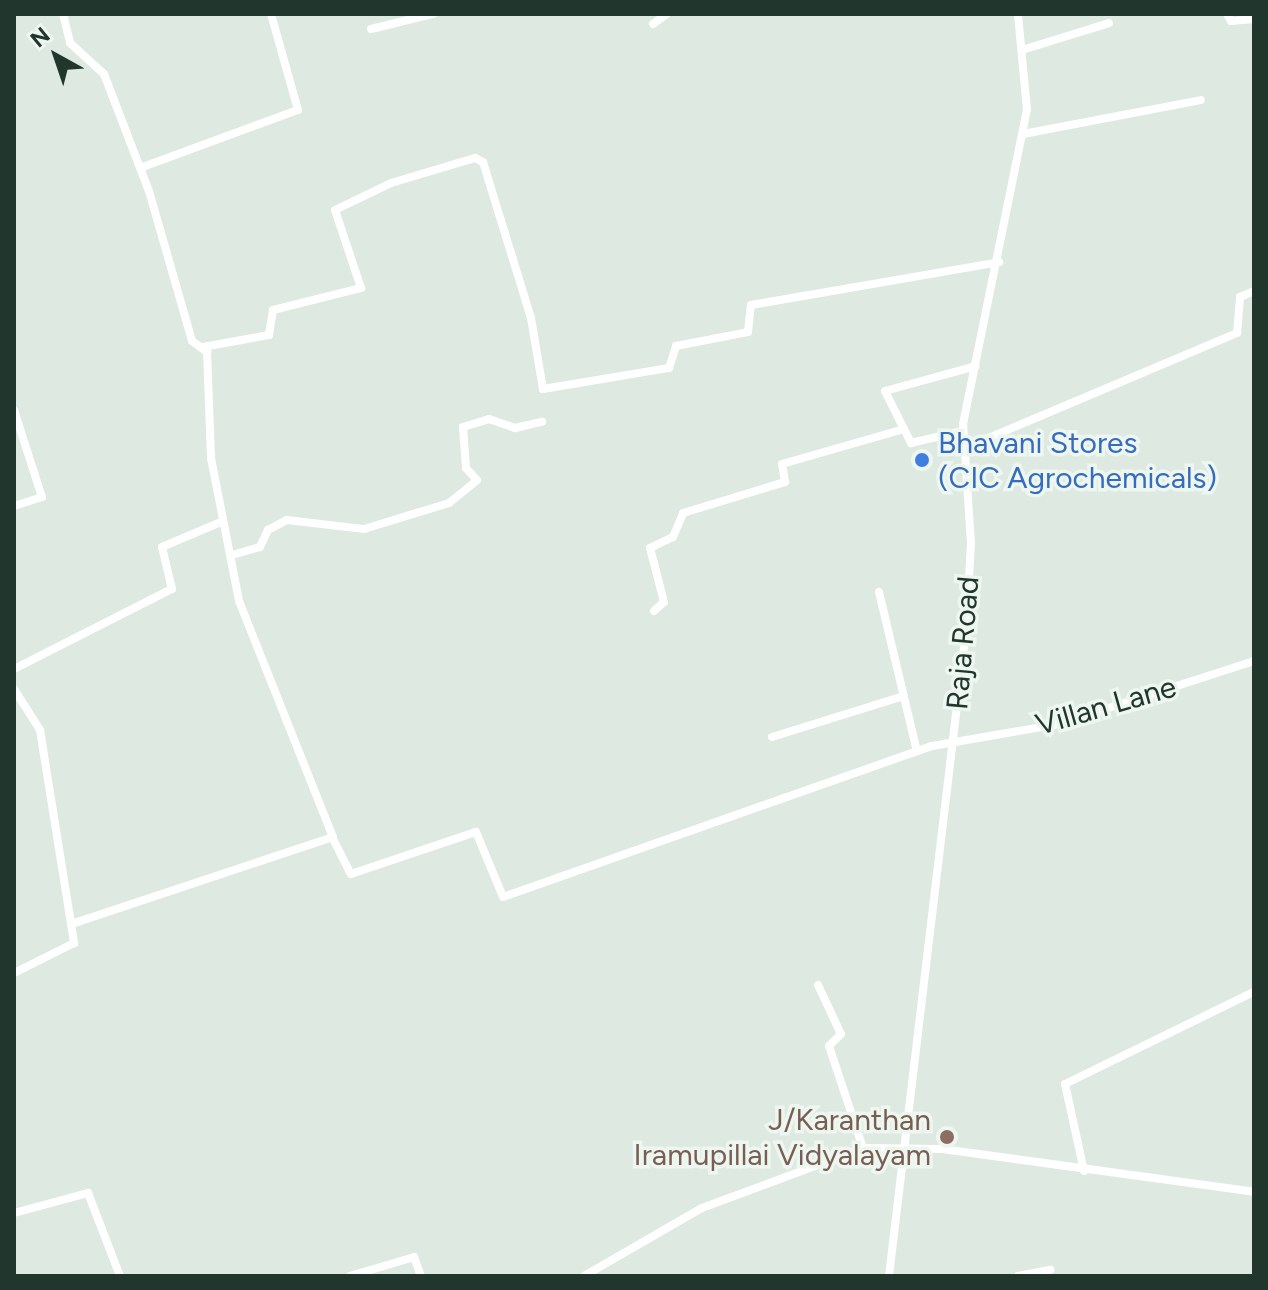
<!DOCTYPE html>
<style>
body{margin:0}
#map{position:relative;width:1268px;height:1290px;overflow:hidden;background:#dee9e2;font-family:Figtree,sans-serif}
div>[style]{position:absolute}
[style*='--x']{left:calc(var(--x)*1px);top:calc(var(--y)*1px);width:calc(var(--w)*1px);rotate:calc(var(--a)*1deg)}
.minor>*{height:8px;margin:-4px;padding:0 4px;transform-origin:4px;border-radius:4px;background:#fff}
.dots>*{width:22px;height:22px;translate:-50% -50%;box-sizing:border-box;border:4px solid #eef6f0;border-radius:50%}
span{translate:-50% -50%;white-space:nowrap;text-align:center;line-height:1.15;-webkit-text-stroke:7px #eef6f0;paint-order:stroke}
.shop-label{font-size:30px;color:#366cbe}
.left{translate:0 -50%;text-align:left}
.street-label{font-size:30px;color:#21372d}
.education-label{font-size:30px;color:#785e54}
.right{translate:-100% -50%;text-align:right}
.frame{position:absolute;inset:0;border:16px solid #21372d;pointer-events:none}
.north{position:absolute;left:16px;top:16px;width:80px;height:80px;-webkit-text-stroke:6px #eef6f0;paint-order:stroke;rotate:320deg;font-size:22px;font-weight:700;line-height:32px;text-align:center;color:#21372d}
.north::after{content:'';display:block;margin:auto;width:28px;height:36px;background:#21372d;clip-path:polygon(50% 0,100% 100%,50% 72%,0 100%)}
</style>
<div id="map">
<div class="minor">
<i style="--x:63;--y:14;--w:30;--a:76"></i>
<i style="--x:70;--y:43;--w:46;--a:42.4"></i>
<i style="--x:104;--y:74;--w:125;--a:69"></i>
<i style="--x:149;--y:191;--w:156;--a:74"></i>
<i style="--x:192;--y:341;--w:19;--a:36"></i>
<i style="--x:207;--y:352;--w:106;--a:87.8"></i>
<i style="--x:211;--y:458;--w:146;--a:78.9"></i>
<i style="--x:239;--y:601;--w:254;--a:68.3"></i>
<i style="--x:333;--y:837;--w:276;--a:161.6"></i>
<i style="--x:1227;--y:14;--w:8;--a:60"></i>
<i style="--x:1231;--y:21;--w:23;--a:-5"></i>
<i style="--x:653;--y:24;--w:17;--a:-36"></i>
<i style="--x:371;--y:29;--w:64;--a:-13.6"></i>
<i style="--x:1022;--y:50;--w:91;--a:-17.2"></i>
<i style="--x:1023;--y:134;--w:181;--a:-10.8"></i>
<i style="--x:140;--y:168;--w:168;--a:-20.2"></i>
<i style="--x:298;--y:110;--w:100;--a:-105.7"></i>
<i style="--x:203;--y:347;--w:67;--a:-10.3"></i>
<i style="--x:269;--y:335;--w:25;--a:-81"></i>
<i style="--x:273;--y:310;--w:91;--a:-14"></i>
<i style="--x:361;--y:288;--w:82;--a:-108.4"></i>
<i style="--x:335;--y:210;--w:62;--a:-25.7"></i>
<i style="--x:391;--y:183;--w:88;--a:-16.6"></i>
<i style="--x:475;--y:158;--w:9;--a:27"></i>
<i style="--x:483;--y:162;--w:163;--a:72.9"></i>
<i style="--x:531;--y:318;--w:72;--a:80.4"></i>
<i style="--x:543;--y:389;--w:128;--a:-9.5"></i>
<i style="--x:669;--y:368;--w:23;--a:-72"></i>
<i style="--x:676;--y:346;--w:73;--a:-11"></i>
<i style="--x:748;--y:332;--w:27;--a:-84"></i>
<i style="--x:751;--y:305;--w:252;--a:-9.8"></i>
<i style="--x:14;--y:410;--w:91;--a:72.2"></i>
<i style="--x:42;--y:497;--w:29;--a:162"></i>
<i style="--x:904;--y:429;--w:16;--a:63"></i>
<i style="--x:911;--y:443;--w:52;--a:-13.2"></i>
<i style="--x:960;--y:450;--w:301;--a:-22.9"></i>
<i style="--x:1237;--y:333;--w:36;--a:-85"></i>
<i style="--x:1240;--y:297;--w:15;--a:-23"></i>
<i style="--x:232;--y:555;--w:29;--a:-16"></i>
<i style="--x:260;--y:547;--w:19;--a:-65"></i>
<i style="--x:268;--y:530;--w:21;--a:-28"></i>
<i style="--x:287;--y:520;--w:78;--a:6.7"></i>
<i style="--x:364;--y:529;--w:89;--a:-17"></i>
<i style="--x:449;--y:503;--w:36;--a:-39"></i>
<i style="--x:477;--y:480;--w:16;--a:-133"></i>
<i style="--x:466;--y:468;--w:41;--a:-94.2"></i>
<i style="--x:463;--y:427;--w:27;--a:-17"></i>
<i style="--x:489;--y:419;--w:28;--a:19"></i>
<i style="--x:515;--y:428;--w:28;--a:-13"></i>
<i style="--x:879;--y:592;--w:163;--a:76.6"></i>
<i style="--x:654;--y:611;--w:13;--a:-42"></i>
<i style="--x:664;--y:602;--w:56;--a:-104.5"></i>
<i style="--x:650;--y:548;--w:25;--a:-26"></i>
<i style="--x:673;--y:537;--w:26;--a:-67"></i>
<i style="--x:683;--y:513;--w:107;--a:-16.9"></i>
<i style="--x:785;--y:482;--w:18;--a:-99"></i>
<i style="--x:782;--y:464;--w:127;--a:-16"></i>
<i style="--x:904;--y:429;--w:42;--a:-116.6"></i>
<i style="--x:885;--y:391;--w:94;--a:-15.4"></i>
<i style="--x:14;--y:669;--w:177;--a:-26.9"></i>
<i style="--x:172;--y:589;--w:43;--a:-103.4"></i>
<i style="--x:162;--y:547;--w:64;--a:-23"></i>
<i style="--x:14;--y:689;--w:49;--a:57.6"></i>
<i style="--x:40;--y:730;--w:216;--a:80.9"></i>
<i style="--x:74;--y:943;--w:67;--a:153.4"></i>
<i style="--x:772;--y:737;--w:138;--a:-17.3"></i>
<i style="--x:333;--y:839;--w:39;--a:63"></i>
<i style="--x:351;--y:874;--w:132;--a:-18.6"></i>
<i style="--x:476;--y:832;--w:70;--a:67.4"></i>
<i style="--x:503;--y:897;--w:455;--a:-19.4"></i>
<i style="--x:932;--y:746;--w:129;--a:-9.8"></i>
<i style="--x:1059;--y:724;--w:205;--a:-17.9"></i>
<i style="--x:818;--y:985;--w:54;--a:64.9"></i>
<i style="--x:841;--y:1034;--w:17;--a:135"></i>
<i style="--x:829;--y:1046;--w:108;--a:71.6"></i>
<i style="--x:1084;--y:1171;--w:89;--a:-102.3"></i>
<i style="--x:1065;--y:1084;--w:210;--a:-26"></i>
<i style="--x:14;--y:1213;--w:77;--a:-15.1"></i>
<i style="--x:88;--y:1193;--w:89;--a:68.9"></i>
<i style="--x:350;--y:1276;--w:67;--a:-16.5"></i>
<i style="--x:414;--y:1257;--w:20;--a:70"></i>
<i style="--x:584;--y:1276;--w:136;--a:-30"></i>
<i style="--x:702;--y:1208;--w:172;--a:-20.4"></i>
<i style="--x:863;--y:1148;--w:79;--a:0.7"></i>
<i style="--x:942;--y:1149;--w:315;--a:7.8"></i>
<i style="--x:889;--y:1276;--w:651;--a:-83.2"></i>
<i style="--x:966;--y:630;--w:87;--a:-86.7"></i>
<i style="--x:971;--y:543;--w:119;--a:-93.8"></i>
<i style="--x:963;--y:424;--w:320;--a:-78.5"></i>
<i style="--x:1027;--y:110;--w:96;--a:-95.4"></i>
<i style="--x:1018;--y:1276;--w:33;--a:-11"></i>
</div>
<div class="dots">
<i style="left:922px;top:460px;background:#3f7fe0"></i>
<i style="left:947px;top:1137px;background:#8d6e63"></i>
</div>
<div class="shop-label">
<span class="left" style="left:938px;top:460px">Bhavani Stores<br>(CIC Agrochemicals)</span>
</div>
<div class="street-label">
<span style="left:963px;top:643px;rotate:-85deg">Raja Road</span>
<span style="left:1106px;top:706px;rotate:-16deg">Villan Lane</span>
</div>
<div class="education-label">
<span class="right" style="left:931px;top:1137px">J/Karanthan<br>Iramupillai Vidyalayam</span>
</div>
<div class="frame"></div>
<div class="north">N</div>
</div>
